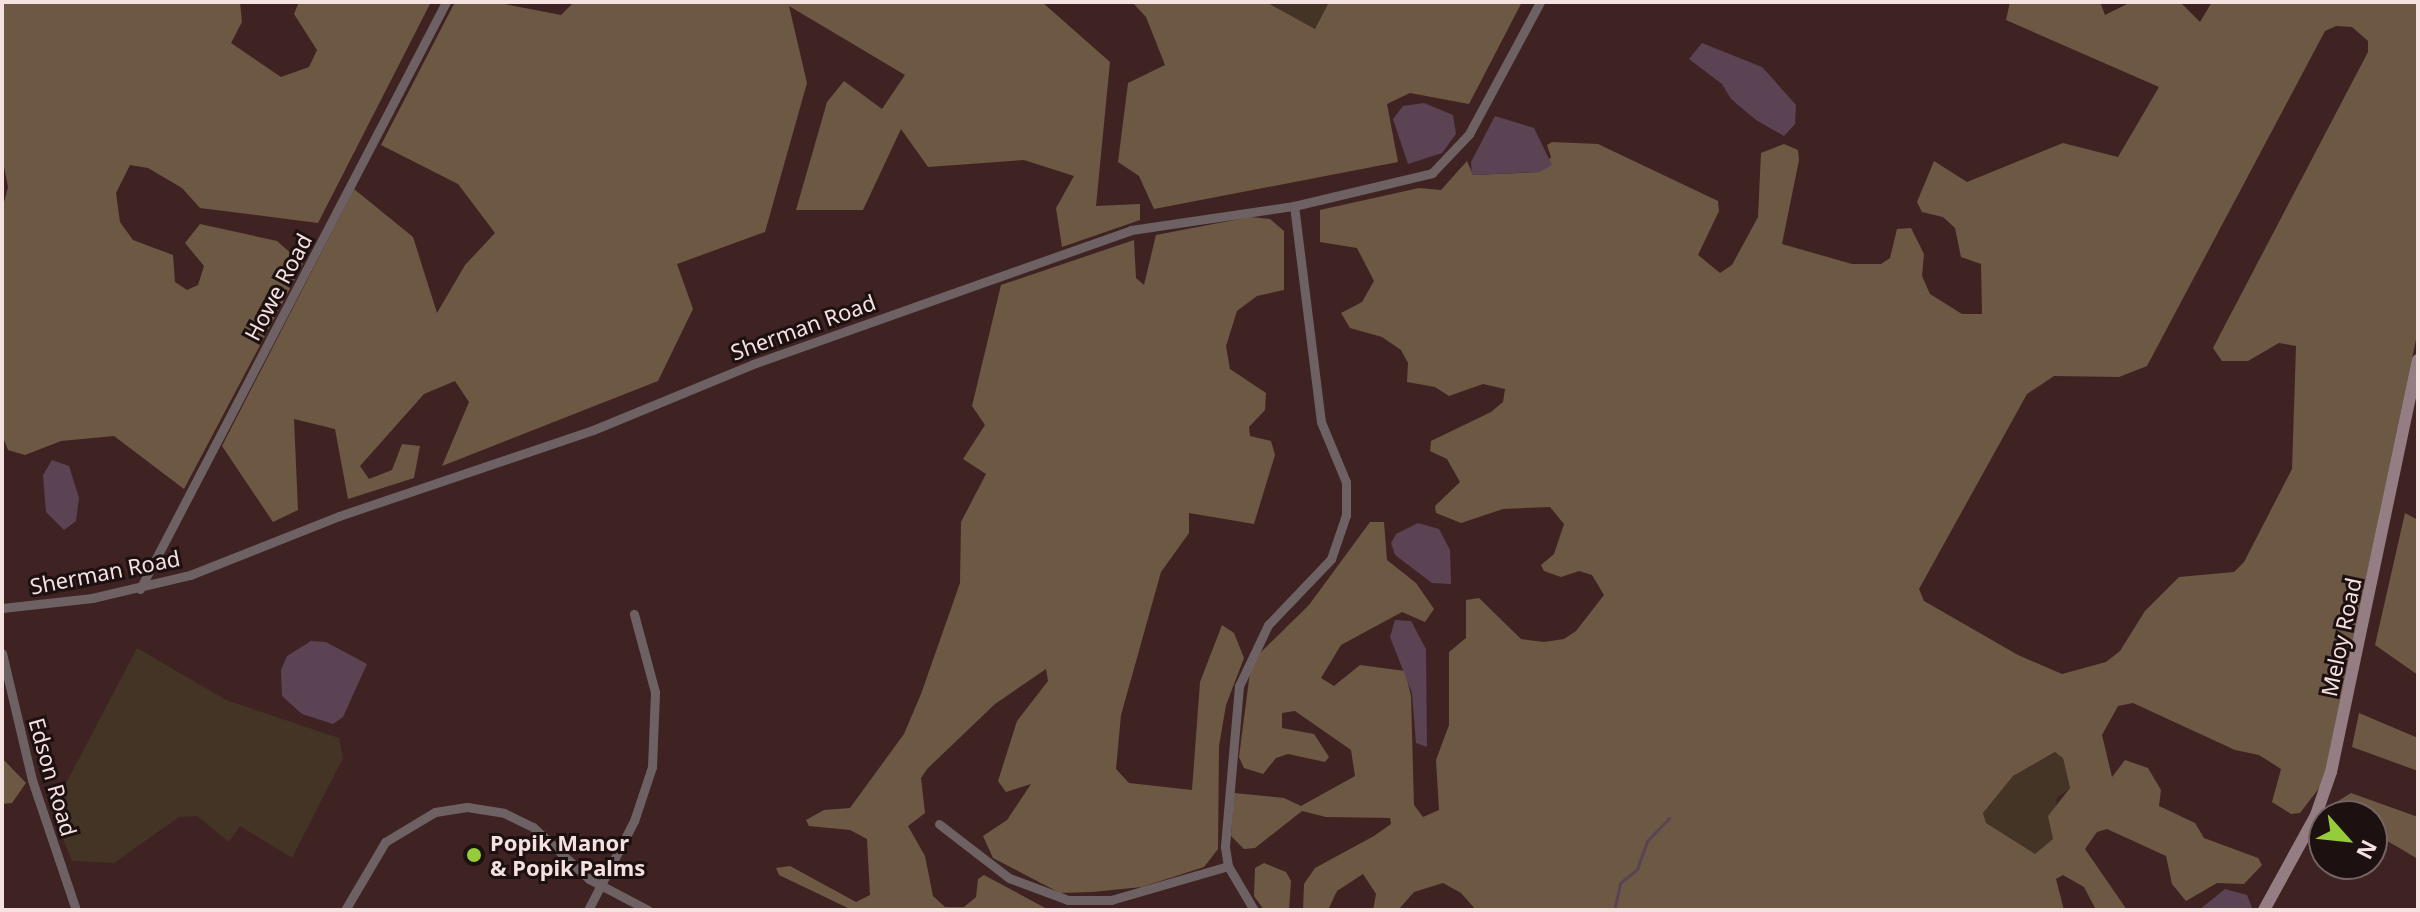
<!DOCTYPE html>
<style>
body{margin:0}
#map{position:relative;width:2420px;height:912px;overflow:hidden;background:#3f2322;font-family:"Noto Sans",sans-serif}
div>[style]{position:absolute}
[style*='--x']{left:calc(var(--x)*1px);top:calc(var(--y)*1px);width:calc(var(--w)*1px);rotate:calc(var(--a)*1deg)}
.green>*{inset:0;background:#433425}
.forest>*{inset:0;background:#6d5844}
.water>*{inset:0;background:#5b4353}
.stream>*{height:3px;margin:-1.5px;padding:0 1.5px;transform-origin:1.5px;border-radius:1.5px;background:#5b4353}
.street>*{height:9px;margin:-4.5px;padding:0 4.5px;transform-origin:4.5px;border-radius:4.5px;background:#6e6164}
.secondary>*{height:12px;margin:-6px;padding:0 6px;transform-origin:6px;border-radius:6px;background:#947e84}
.dots>*{width:22px;height:22px;translate:-50% -50%;box-sizing:border-box;border:4px solid #1d1010;border-radius:50%}
span{translate:-50% -50%;white-space:nowrap;text-align:center;line-height:1.15;-webkit-text-stroke:6px #1d1010;paint-order:stroke}
.street-label{font-size:22px;color:#f5e1e0}
.poi-label{font-size:22px;color:#f5e1e0;font-weight:700}
.left{translate:0 -50%;text-align:left}
.frame{position:absolute;inset:0;border:4px solid #f5e1e0;pointer-events:none}
.north{position:absolute;left:2308px;top:800px;width:80px;height:80px;box-sizing:border-box;background:#1d1010;border:2px solid #736463;border-radius:50%;rotate:117deg;font-size:22px;font-weight:700;line-height:32px;text-align:center;color:#f5e1e0}
.north::after{content:'';display:block;margin:auto;width:28px;height:36px;background:#95cc3a;clip-path:polygon(50% 0,100% 100%,50% 72%,0 100%)}
</style>
<div id="map">
<div class="green">
<i style="clip-path:polygon(1266px 2px,1329px 2px,1315px 29px)"></i>
<i style="clip-path:polygon(137px 648px,226px 700px,339px 738px,343px 758px,292px 858px,240px 826px,229px 842px,197px 816px,179px 817px,114px 863px,72px 861px,48px 800px,62px 791px)"></i>
<i style="clip-path:polygon(2056px 752px,2063px 758px,2070px 788px,2057px 798px,2053px 840px,2035px 854px,1986px 823px,1983px 813px,2013px 776px)"></i>
</div>
<div class="forest">
<i style="clip-path:polygon(2px 2px,240px 2px,242px 22px,231px 43px,281px 77px,309px 67px,317px 50px,294px 14px,299px 2px,431px 2px,318px 223px,200px 208px,182px 188px,148px 168px,130px 165px,116px 193px,120px 222px,133px 240px,173px 255px,175px 282px,187px 290px,198px 285px,204px 266px,185px 243px,200px 224px,277px 241px,303px 264px,184px 489px,114px 436px,61px 441px,25px 455px,8px 450px,2px 435px,2px 210px,8px 187px,2px 156px)"></i>
<i style="clip-path:polygon(455px 2px,494px 2px,561px 15px,574px 2px,1042px 2px,1110px 62px,1096px 206px,1140px 204px,1140px 220px,1062px 247px,1056px 208px,1074px 176px,1024px 160px,928px 167px,901px 129px,863px 210px,796px 210px,827px 102px,844px 81px,882px 109px,905px 75px,789px 6px,807px 83px,765px 232px,677px 264px,693px 309px,658px 381px,442px 466px,469px 402px,455px 381px,424px 394px,360px 466px,369px 479px,392px 470px,402px 444px,420px 446px,414px 478px,348px 499px,335px 429px,294px 419px,298px 510px,273px 522px,222px 446px,354px 189px,413px 237px,437px 313px,465px 265px,495px 233px,458px 184px,381px 145px)"></i>
<i style="clip-path:polygon(1132px 2px,1266px 2px,1315px 29px,1329px 2px,1522px 2px,1469px 104px,1410px 93px,1387px 104px,1398px 162px,1154px 209px,1139px 176px,1118px 162px,1128px 83px,1165px 65px,1146px 17px)"></i>
<i style="clip-path:polygon(evenodd,2010px 2px,2100px 2px,2105px 15px,2131px 2px,2180px 2px,2200px 22px,2212px 2px,2418px 2px,2418px 330px,2323px 783px,2300px 813px,2291px 814px,2272px 802px,2281px 769px,2259px 755px,2235px 750px,2133px 703px,2118px 706px,2102px 735px,2112px 777px,2125px 760px,2148px 768px,2161px 790px,2159px 806px,2195px 823px,2204px 838px,2258px 858px,2262px 865px,2244px 884px,2217px 883px,2186px 901px,2172px 884px,2166px 856px,2107px 829px,2097px 832px,2085px 849px,2127px 910px,2096px 910px,2084px 887px,2063px 875px,2056px 879px,2064px 910px,1476px 910px,1461px 893px,1443px 883px,1414px 892px,1398px 910px,1373px 910px,1376px 894px,1363px 874px,1337px 891px,1328px 910px,1303px 910px,1304px 884px,1315px 868px,1374px 836px,1391px 824px,1390px 818px,1326px 817px,1302px 811px,1255px 848px,1244px 849px,1231px 836px,1234px 793px,1284px 798px,1301px 806px,1355px 776px,1351px 750px,1295px 711px,1282px 713px,1282px 728px,1314px 734px,1329px 757px,1325px 762px,1288px 754px,1276px 758px,1263px 774px,1244px 768px,1239px 757px,1250px 672px,1258px 655px,1309px 605px,1370px 522px,1384px 522px,1387px 560px,1416px 583px,1434px 609px,1425px 622px,1402px 612px,1341px 645px,1321px 678px,1334px 686px,1360px 665px,1405px 671px,1411px 696px,1414px 805px,1423px 817px,1439px 810px,1436px 760px,1449px 725px,1449px 652px,1466px 638px,1466px 600px,1479px 598px,1521px 639px,1544px 642px,1564px 639px,1576px 631px,1604px 595px,1592px 575px,1579px 571px,1561px 577px,1544px 571px,1541px 565px,1554px 554px,1564px 524px,1550px 507px,1503px 509px,1461px 523px,1436px 513px,1435px 506px,1460px 482px,1447px 459px,1430px 451px,1431px 441px,1491px 412px,1503px 402px,1505px 389px,1483px 384px,1449px 396px,1435px 387px,1407px 382px,1408px 363px,1401px 350px,1382px 337px,1350px 328px,1341px 313px,1362px 302px,1374px 281px,1357px 248px,1320px 242px,1320px 210px,1419px 188px,1441px 190px,1467px 161px,1473px 175px,1540px 172px,1551px 157px,1547px 145px,1552px 142px,1598px 144px,1718px 201px,1719px 211px,1698px 255px,1720px 273px,1732px 265px,1758px 217px,1761px 153px,1784px 144px,1798px 150px,1799px 160px,1782px 244px,1852px 264px,1881px 264px,1890px 258px,1897px 229px,1911px 228px,1924px 254px,1922px 276px,1930px 294px,1962px 314px,1982px 314px,1981px 264px,1961px 257px,1955px 228px,1943px 217px,1922px 212px,1917px 202px,1934px 161px,1967px 182px,2063px 143px,2118px 157px,2159px 87px,2006px 20px,2010px 2px,2336px 26px,2352px 27px,2368px 41px,2368px 52px,2213px 348px,2222px 361px,2248px 361px,2279px 343px,2296px 346px,2292px 469px,2244px 562px,2234px 572px,2179px 577px,2145px 611px,2120px 651px,2106px 662px,2062px 674px,2018px 655px,1924px 601px,1919px 589px,2027px 394px,2054px 376px,2119px 377px,2147px 366px,2325px 31px,2336px 26px,2010px 2px,2055px 752px,2063px 758px,2070px 788px,2048px 816px,2053px 839px,2035px 854px,1986px 823px,1983px 813px,2013px 776px,2055px 752px)"></i>
<i style="clip-path:polygon(1250px 217px,1270px 219px,1284px 231px,1284px 290px,1257px 296px,1237px 311px,1226px 346px,1230px 369px,1266px 393px,1265px 410px,1249px 427px,1250px 436px,1271px 441px,1275px 455px,1254px 524px,1189px 513px,1189px 533px,1161px 572px,1121px 715px,1116px 769px,1129px 783px,1192px 790px,1200px 682px,1222px 625px,1234px 633px,1244px 658px,1226px 705px,1219px 746px,1218px 849px,1204px 867px,1142px 887px,1092px 892px,1060px 893px,993px 858px,983px 836px,1007px 820px,1031px 784px,1006px 792px,998px 781px,1017px 721px,1048px 681px,1046px 669px,995px 704px,927px 769px,921px 778px,925px 813px,908px 826px,925px 856px,933px 896px,945px 907px,964px 907px,976px 897px,978px 879px,984px 875px,1049px 910px,852px 910px,779px 875px,776px 868px,790px 866px,856px 902px,870px 895px,867px 839px,850px 830px,809px 826px,806px 820px,824px 810px,850px 808px,904px 734px,921px 694px,960px 583px,961px 522px,986px 474px,963px 459px,985px 425px,972px 406px,1001px 285px,1134px 240px,1136px 278px,1144px 285px,1156px 235px)"></i>
<i style="clip-path:polygon(2405px 513px,2418px 520px,2418px 675px,2375px 645px)"></i>
<i style="clip-path:polygon(2359px 713px,2418px 738px,2418px 771px,2352px 747px)"></i>
<i style="clip-path:polygon(2px 758px,26px 783px,12px 803px,2px 804px)"></i>
<i style="clip-path:polygon(2351px 793px,2418px 817px,2418px 859px,2372px 832px,2372px 816px,2346px 816px,2330px 806px)"></i>
<i style="clip-path:polygon(1264px 863px,1286px 872px,1291px 881px,1289px 910px,1264px 910px,1254px 896px,1255px 868px)"></i>
</div>
<div class="water">
<i style="clip-path:polygon(1702px 43px,1762px 67px,1773px 79px,1796px 105px,1795px 124px,1784px 136px,1756px 120px,1731px 99px,1722px 84px,1689px 59px)"></i>
<i style="clip-path:polygon(1424px 103px,1453px 115px,1456px 134px,1442px 153px,1408px 164px,1393px 119px,1403px 106px)"></i>
<i style="clip-path:polygon(1495px 116px,1534px 128px,1552px 165px,1540px 172px,1472px 175px,1471px 162px)"></i>
<i style="clip-path:polygon(52px 460px,69px 466px,79px 498px,76px 521px,64px 530px,46px 512px,43px 475px)"></i>
<i style="clip-path:polygon(1418px 523px,1439px 529px,1450px 550px,1451px 584px,1432px 583px,1395px 555px,1391px 543px,1396px 534px)"></i>
<i style="clip-path:polygon(1395px 620px,1411px 621px,1426px 649px,1427px 747px,1416px 743px,1412px 693px,1390px 637px)"></i>
<i style="clip-path:polygon(311px 641px,326px 642px,367px 664px,343px 717px,333px 724px,302px 714px,282px 696px,281px 670px,287px 656px)"></i>
<i style="clip-path:polygon(2225px 889px,2247px 895px,2253px 910px,2199px 910px)"></i>
</div>
<div class="stream">
<i style="--x:1614;--y:910;--w:28;--a:-77"></i>
<i style="--x:1620;--y:883;--w:22;--a:-39"></i>
<i style="--x:1637;--y:869;--w:30;--a:-70"></i>
<i style="--x:1647;--y:841;--w:32;--a:-46"></i>
</div>
<div class="street">
<i style="--x:140;--y:589;--w:662;--a:-62.47"></i>
<i style="--x:2;--y:608;--w:91;--a:-6.3"></i>
<i style="--x:92;--y:598;--w:101;--a:-13.2"></i>
<i style="--x:190;--y:575;--w:160;--a:-21.6"></i>
<i style="--x:339;--y:516;--w:268;--a:-18.7"></i>
<i style="--x:593;--y:430;--w:173;--a:-22.4"></i>
<i style="--x:753;--y:364;--w:401;--a:-19.5"></i>
<i style="--x:1131;--y:230;--w:165;--a:-8.4"></i>
<i style="--x:1294;--y:206;--w:142;--a:-13.4"></i>
<i style="--x:1432;--y:173;--w:54;--a:-46.5"></i>
<i style="--x:1469;--y:134;--w:150;--a:-61.7"></i>
<i style="--x:2;--y:653;--w:130;--a:76.7"></i>
<i style="--x:32;--y:780;--w:137;--a:71.3"></i>
<i style="--x:939;--y:824;--w:88;--a:37.6"></i>
<i style="--x:1009;--y:878;--w:63;--a:20.4"></i>
<i style="--x:1068;--y:900;--w:43;--a:0"></i>
<i style="--x:1111;--y:900;--w:122;--a:-16.2"></i>
<i style="--x:345;--y:910;--w:79;--a:-59.5"></i>
<i style="--x:385;--y:842;--w:58;--a:-31"></i>
<i style="--x:435;--y:812;--w:32;--a:-9"></i>
<i style="--x:467;--y:807;--w:37;--a:9"></i>
<i style="--x:504;--y:813;--w:32;--a:26"></i>
<i style="--x:533;--y:827;--w:76;--a:42.9"></i>
<i style="--x:589;--y:879;--w:67;--a:27.7"></i>
<i style="--x:588;--y:910;--w:100;--a:-62.7"></i>
<i style="--x:634;--y:821;--w:57;--a:-71.6"></i>
<i style="--x:652;--y:767;--w:75;--a:-87.7"></i>
<i style="--x:655;--y:692;--w:81;--a:-105.1"></i>
<i style="--x:1254;--y:910;--w:51;--a:-120.6"></i>
<i style="--x:1228;--y:866;--w:20;--a:-99"></i>
<i style="--x:1225;--y:846;--w:161;--a:-85"></i>
<i style="--x:1239;--y:686;--w:68;--a:-64.6"></i>
<i style="--x:1268;--y:625;--w:91;--a:-46.3"></i>
<i style="--x:1331;--y:559;--w:46;--a:-71.2"></i>
<i style="--x:1346;--y:515;--w:33;--a:-90"></i>
<i style="--x:1346;--y:482;--w:65;--a:-112.6"></i>
<i style="--x:1321;--y:422;--w:218;--a:-97.1"></i>
</div>
<div class="secondary">
<i style="--x:2264;--y:910;--w:108;--a:-61.3"></i>
<i style="--x:2316;--y:815;--w:46;--a:-70.8"></i>
<i style="--x:2331;--y:772;--w:421;--a:-78.1"></i>
</div>
<div class="dots">
<i style="left:474px;top:855px;background:#95cc3a"></i>
</div>
<div class="street-label">
<span style="left:278px;top:287px;rotate:-62deg">Howe Road</span>
<span style="left:803px;top:327px;rotate:-20deg">Sherman Road</span>
<span style="left:105px;top:572px;rotate:-11deg">Sherman Road</span>
<span style="left:2341px;top:637px;rotate:-78deg">Meloy Road</span>
<span style="left:53px;top:777px;rotate:74deg">Edson Road</span>
</div>
<div class="poi-label">
<span class="left" style="left:490px;top:855px">Popik Manor<br>&amp; Popik Palms</span>
</div>
<div class="frame"></div>
<div class="north">N</div>
</div>
